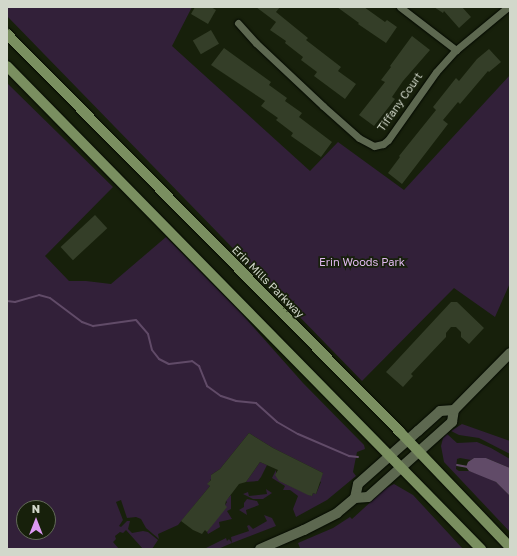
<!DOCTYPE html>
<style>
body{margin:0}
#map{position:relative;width:517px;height:556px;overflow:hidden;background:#17200b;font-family:"Golos Text",sans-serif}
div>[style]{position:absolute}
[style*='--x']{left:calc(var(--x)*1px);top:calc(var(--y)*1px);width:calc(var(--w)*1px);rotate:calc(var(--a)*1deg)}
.green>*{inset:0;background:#322039}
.water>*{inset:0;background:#614b68}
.stream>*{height:2px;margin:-1px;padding:0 1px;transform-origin:1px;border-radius:1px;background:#614b68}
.building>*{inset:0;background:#343e28;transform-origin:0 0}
.roads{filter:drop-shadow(0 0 1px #040900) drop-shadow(0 0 1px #040900)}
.street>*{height:7px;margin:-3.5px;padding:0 3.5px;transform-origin:3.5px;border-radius:3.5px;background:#5d6850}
.secondary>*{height:10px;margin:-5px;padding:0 5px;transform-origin:5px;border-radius:5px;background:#5d6850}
.primary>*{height:10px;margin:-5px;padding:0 5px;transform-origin:5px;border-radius:5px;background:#7a8f60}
span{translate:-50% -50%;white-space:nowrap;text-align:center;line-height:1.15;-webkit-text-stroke:3.5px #17200b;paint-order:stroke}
.street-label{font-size:11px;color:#d2d8cb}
.park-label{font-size:11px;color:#e0b8ee}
.frame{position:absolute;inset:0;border:8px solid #d2d8cb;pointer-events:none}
.north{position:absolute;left:16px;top:500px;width:40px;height:40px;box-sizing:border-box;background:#17200b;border:1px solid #626a58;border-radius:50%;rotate:0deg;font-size:11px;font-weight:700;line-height:16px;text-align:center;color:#d2d8cb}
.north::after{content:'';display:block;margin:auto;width:14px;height:18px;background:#dd99f3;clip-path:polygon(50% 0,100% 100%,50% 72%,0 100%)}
</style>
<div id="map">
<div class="green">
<i style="clip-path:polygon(7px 7px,192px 7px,172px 46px,310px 171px,338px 142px,404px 190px,510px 75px,510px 283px,495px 317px,454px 288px,362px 381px,7px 16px)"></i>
<i style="clip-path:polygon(evenodd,7px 83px,113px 187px,45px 256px,69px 281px,86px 281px,111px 284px,166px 237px,241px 313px,303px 383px,364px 445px,365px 449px,357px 452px,353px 472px,356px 476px,327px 500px,296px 517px,293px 509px,298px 496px,290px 490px,283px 490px,285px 486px,272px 478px,276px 470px,276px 475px,280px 481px,312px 496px,313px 493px,316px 494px,321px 482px,319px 481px,323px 473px,273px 448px,249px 433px,220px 469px,211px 475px,211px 479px,208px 484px,210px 486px,178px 525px,158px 534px,159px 539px,146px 528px,141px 519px,136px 517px,127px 518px,121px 500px,116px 502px,123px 520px,119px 526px,121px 527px,127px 521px,130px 521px,128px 529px,132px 533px,143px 531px,148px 532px,158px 540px,152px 549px,143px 549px,126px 530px,123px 533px,120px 532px,115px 536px,116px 539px,113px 542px,119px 549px,7px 549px,7px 83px,24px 508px,48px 508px,48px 532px,24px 532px,24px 508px)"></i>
<i style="clip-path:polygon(462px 424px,510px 441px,510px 454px,479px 438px,459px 435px,451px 431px)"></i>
<i style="clip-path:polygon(447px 434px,457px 443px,477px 442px,491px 448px,510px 459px,510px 468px,486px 458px,474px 458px,471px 460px,460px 458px,457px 459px,456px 469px,459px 471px,469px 471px,482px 475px,496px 482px,510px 496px,510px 532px,444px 462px,441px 446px,443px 438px)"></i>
<i style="clip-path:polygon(260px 462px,267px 465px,261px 477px,258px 481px,246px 482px)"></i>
<i style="clip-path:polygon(394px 484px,413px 495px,463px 549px,298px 549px,300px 548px,298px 543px,333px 528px,350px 517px,352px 519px,386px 488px)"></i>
<i style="clip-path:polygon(266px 489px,272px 493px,263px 499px,253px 499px,243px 494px,248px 492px,249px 496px,267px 494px)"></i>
<i style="clip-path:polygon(231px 495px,231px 509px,227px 511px,232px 519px,219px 522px,220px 527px,208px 534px,207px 532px,227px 502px,224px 499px,225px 496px,228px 498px)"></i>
<i style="clip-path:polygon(247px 499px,257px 501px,259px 505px,246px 510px,247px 515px,239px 510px,244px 507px,244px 503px)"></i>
<i style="clip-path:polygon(264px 515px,272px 518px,276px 526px,232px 543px,231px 537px,249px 531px,247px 526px,249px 525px,253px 529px,267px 521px)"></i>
<i style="clip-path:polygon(226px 538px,227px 541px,229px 539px,232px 543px,218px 549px,204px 549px)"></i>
</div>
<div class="water">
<i style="clip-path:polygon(474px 458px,486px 458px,510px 468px,510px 496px,496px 482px,469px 471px,466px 467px,468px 462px)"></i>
</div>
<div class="stream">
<i style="--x:7;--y:301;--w:8;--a:7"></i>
<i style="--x:15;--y:302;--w:25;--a:-16"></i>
<i style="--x:39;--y:295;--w:11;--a:15"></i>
<i style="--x:50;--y:298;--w:40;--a:37"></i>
<i style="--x:82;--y:322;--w:12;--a:20"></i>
<i style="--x:93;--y:326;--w:43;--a:-7.9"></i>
<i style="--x:136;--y:320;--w:18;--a:49"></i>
<i style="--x:148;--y:334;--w:16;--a:76"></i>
<i style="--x:152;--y:350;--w:11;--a:52"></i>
<i style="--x:159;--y:359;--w:11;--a:27"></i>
<i style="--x:169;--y:364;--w:23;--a:-7"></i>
<i style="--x:192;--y:361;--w:9;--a:36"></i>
<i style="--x:199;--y:366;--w:22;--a:68"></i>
<i style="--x:207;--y:386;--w:17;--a:36"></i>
<i style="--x:221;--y:396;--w:16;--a:18"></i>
<i style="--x:236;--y:401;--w:20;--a:6"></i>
<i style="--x:256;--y:403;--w:28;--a:42"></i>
<i style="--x:277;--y:422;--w:24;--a:30"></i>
<i style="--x:298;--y:434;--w:56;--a:23.3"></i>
<i style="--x:349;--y:456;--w:9;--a:6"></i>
<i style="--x:457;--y:465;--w:11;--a:10"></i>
</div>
<div class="building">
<i style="clip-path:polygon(195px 7px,211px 7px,216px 10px,208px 24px,191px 14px)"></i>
<i style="clip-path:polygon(256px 7px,280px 7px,276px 12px,308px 38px,306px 40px,341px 67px,338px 71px,356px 84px,345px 99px,314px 76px,317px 72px,301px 60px,303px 57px,285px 43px,286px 41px,270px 30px,276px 22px)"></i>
<i style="clip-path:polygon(337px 7px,364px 7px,385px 22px,387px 20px,397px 27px,386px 43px,358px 24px,359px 23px)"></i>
<i style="clip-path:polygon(434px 7px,462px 7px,471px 17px,459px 28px,444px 11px,443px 13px)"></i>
<i style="left:211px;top:30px;width:16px;height:21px;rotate:60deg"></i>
<i style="clip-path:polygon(412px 36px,430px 50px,403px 81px,392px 97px,395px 99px,374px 126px,359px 115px,385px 82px,381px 80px,391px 67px,390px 66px)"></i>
<i style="clip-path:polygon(224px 48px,271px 82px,269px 85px,287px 98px,285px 101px,302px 113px,299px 117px,332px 142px,321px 157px,291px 136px,293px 133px,276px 120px,278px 118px,261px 106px,265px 101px,211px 65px)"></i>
<i style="clip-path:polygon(489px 49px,501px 62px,489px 72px,488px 71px,460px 104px,458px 102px,443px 120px,448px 124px,402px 184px,388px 173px,400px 157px,399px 156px,436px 110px,433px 107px,456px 78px,459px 81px,477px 59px)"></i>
<i style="left:95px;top:215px;width:18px;height:47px;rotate:47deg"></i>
<i style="clip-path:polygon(451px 302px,457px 302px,484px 328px,469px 344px,461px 337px,461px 332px,456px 327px,451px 327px,446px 333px,446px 337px,411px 374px,413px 376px,403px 387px,386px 372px)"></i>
<i style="clip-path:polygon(249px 433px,273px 448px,323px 473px,316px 494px,313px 493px,312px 496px,308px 495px,279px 481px,275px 475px,278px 470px,260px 462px,246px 482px,239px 484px,226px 501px,225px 505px,227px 507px,207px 532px,205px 530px,202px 534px,193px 530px,181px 521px,210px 486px,207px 484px,211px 480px,211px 475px,220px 469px)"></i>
</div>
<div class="roads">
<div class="street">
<i style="--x:400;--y:7;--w:71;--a:37.5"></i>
<i style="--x:238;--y:23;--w:27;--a:48"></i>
<i style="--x:256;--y:43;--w:92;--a:43.2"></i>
<i style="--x:323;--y:106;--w:48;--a:41.6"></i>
<i style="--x:359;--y:138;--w:17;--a:28"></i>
<i style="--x:374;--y:146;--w:9;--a:-13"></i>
<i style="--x:383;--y:144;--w:6;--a:-39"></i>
<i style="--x:388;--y:140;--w:83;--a:-54.8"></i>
<i style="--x:436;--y:72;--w:30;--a:-48"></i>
<i style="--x:456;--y:50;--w:67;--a:-39.6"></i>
</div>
<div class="secondary">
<i style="--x:355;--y:498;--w:14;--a:-78"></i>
<i style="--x:358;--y:484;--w:80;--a:-41.5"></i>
<i style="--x:418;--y:431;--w:30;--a:-42"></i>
<i style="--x:440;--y:411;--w:14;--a:-4"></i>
<i style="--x:260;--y:549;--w:48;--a:-23.4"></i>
<i style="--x:304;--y:530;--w:37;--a:-27"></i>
<i style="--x:337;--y:513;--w:23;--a:-40"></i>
<i style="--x:355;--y:498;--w:13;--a:-4"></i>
<i style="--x:368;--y:497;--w:113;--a:-41.8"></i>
<i style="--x:452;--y:422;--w:12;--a:-81"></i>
<i style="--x:454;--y:410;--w:80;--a:-45.5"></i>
</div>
<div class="primary">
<i style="--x:7;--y:34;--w:559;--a:45.36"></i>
<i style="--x:400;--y:432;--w:159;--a:46.3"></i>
<i style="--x:7;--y:66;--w:677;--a:45.54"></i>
</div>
</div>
<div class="street-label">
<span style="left:400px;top:102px;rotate:-55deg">Tiffany Court</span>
<span style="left:268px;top:282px;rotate:45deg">Erin Mills Parkway</span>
</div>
<div class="park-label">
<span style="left:362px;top:262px">Erin Woods Park</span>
</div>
<div class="frame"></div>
<div class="north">N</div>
</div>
